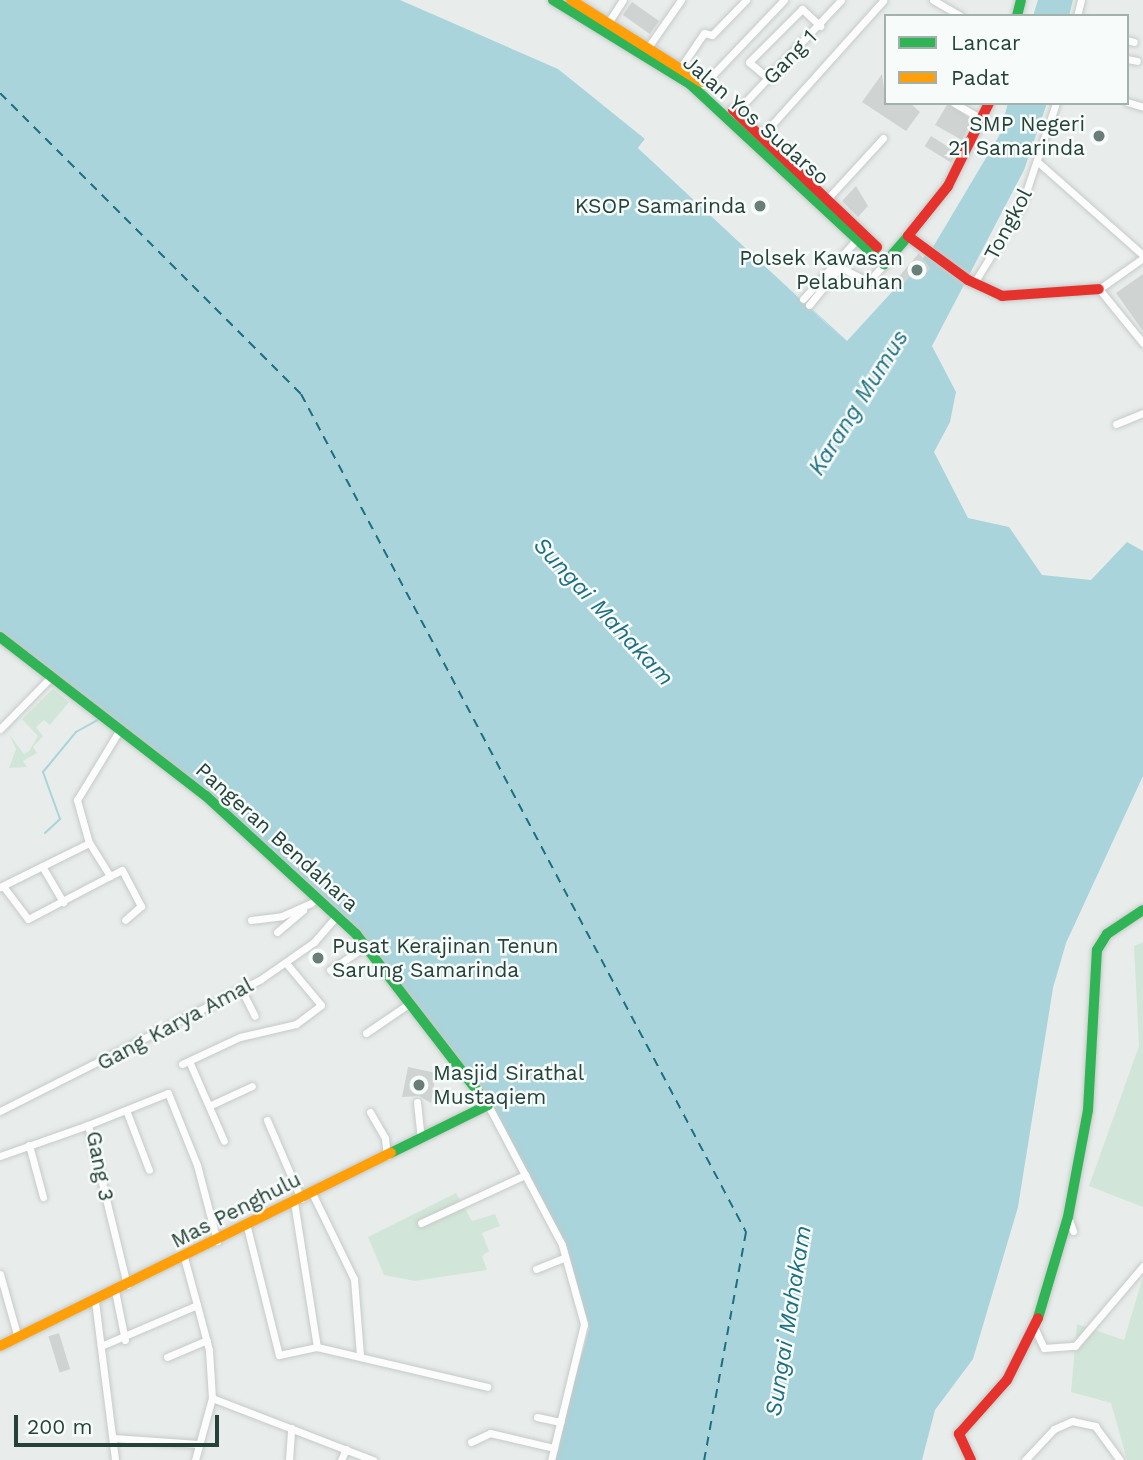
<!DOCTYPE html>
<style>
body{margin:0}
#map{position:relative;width:1143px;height:1460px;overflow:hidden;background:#e8edeb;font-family:"Work Sans",sans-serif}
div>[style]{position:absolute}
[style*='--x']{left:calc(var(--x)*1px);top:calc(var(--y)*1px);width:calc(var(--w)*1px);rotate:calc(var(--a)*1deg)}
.green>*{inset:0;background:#d1e6d8}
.water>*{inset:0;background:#a9d4db}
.pier>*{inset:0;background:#e8edeb}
.stream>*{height:2px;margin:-1px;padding:0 1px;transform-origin:1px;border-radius:1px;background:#a9d4db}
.ferry>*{height:2px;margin-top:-1px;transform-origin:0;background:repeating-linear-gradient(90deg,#1c6f80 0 9px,transparent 0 16px)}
.building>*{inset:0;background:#cfd4d2;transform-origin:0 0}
.roads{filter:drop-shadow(0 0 2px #c5cac8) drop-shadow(0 0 2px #c5cac8)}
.street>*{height:7px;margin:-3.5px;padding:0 3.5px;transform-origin:3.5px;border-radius:3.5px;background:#fcfcfc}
.fast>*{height:10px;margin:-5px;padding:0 5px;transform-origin:5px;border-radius:5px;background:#30b455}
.slow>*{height:10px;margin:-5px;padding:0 5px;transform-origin:5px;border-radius:5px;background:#ff9f0a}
.jam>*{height:10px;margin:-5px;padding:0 5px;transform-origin:5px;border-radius:5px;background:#e5322d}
.dots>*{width:19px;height:19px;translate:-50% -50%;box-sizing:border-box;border:4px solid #f7fbf9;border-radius:50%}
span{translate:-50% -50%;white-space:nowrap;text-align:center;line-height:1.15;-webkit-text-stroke:5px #f7fbf9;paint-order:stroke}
.street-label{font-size:21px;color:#24423a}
.poi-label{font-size:21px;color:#24423a}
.right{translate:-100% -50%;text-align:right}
.left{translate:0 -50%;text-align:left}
.water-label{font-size:23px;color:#1c6f80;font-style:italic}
.legend{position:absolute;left:884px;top:14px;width:245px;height:91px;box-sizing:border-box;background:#f7fbf9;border:2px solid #a3b1ad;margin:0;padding:9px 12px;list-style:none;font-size:21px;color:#24423a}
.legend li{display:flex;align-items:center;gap:14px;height:35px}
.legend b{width:35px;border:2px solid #a3b1ad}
.scale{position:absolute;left:14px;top:1415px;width:205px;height:32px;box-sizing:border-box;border:4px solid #24423a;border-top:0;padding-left:9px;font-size:21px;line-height:24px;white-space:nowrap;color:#24423a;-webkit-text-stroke:5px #f7fbf9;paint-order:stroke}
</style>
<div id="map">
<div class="green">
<i style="clip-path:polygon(53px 689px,69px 702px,50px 725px,44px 720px,36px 727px,43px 736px,33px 747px,37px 753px,23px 761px,27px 767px,9px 768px,16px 749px,9px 734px,24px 754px,29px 751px,38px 736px,22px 719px)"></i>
<i style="clip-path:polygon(1143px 942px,1143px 1207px,1089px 1186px,1139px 1046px,1134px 946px)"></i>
<i style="clip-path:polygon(456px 1193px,472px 1221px,495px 1214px,500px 1226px,482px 1233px,489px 1251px,482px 1256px,487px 1270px,415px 1281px,384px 1275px,368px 1237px)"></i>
<i style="clip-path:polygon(1143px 1277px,1143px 1460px,1127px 1460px,1111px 1403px,1071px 1392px,1077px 1324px,1124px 1340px)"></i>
</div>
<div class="water">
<i style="clip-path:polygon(0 0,400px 0,558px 69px,645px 139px,638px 148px,847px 341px,933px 247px,999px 136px,1008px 103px,1047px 103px,1024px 170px,932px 346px,956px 392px,950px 422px,934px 452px,968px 518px,1009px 527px,1042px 575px,1091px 580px,1127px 542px,1143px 551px,1143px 776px,1066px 943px,1053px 988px,1018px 1207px,973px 1359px,935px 1410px,922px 1460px,553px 1460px,589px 1328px,566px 1252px,505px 1132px,355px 930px,208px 794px,0 636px)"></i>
<i style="clip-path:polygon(1038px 0,1073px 0,1069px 16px,1033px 16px)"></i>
</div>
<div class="pier">
<i style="clip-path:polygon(645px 139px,643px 147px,843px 339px,638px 148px)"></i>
</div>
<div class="stream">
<i style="--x:45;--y:833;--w:21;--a:-43"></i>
<i style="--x:60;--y:819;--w:50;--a:-109.9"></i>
<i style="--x:43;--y:772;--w:52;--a:-50.5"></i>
<i style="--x:76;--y:732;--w:26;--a:-29"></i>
</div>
<div class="ferry">
<i style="--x:0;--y:93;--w:426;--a:45"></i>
<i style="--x:301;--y:394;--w:949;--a:62.03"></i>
<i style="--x:746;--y:1232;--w:232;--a:100.4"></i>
</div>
<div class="building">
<i style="left:632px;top:2px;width:33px;height:16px;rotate:35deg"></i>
<i style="clip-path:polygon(882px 74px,886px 103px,910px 103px,920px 112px,906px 131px,862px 102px)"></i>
<i style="clip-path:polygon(948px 103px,972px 120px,962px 140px,935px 125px)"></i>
<i style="left:931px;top:136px;width:31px;height:12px;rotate:32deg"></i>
<i style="clip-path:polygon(856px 186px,868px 206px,858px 217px,842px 201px)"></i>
<i style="clip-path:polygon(919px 253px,930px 268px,922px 279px,914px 272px,901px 287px,895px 281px)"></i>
<i style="clip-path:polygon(1143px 274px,1143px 331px,1116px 293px)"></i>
<i style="clip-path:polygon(408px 1067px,436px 1073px,431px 1103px,419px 1096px,402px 1097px)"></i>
<i style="left:59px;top:1333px;width:38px;height:11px;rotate:73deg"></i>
</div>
<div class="roads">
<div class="street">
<i style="--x:933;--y:0;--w:32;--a:30"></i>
<i style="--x:1077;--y:16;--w:16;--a:-76"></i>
<i style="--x:606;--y:26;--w:31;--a:-57"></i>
<i style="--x:1127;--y:40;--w:7;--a:16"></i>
<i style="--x:649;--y:46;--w:56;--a:-55.2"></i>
<i style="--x:1127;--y:59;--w:10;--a:11"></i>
<i style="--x:681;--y:67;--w:41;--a:-55.9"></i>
<i style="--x:704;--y:33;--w:8;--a:14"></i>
<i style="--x:712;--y:35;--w:49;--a:-45.8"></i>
<i style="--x:769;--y:79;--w:26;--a:-140"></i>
<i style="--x:749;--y:62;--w:75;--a:-45"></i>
<i style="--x:802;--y:9;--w:25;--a:43"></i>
<i style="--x:703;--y:85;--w:117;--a:-46.4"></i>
<i style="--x:1127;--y:102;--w:17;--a:17"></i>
<i style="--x:954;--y:103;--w:32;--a:30"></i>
<i style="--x:734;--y:114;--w:156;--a:-46.8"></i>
<i style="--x:759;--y:139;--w:186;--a:-48.1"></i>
<i style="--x:1039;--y:163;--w:139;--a:41.5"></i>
<i style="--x:829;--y:197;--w:80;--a:-47.5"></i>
<i style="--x:1143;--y:258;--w:54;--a:144.8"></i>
<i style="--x:1099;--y:289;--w:70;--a:50.8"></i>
<i style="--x:974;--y:283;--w:89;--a:-58.3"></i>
<i style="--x:1021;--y:207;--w:110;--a:-71.4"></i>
<i style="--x:803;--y:299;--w:81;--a:-48"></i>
<i style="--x:809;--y:305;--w:49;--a:-50.8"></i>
<i style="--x:840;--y:267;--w:32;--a:28"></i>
<i style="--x:868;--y:282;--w:24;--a:-48"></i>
<i style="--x:1116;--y:424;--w:29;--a:-22"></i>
<i style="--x:0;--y:729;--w:71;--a:-45.6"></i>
<i style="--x:42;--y:866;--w:42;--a:59.7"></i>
<i style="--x:110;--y:876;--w:13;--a:-27"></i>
<i style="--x:122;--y:870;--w:41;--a:62.2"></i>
<i style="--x:141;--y:906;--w:21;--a:139"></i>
<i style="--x:3;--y:886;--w:41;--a:52.9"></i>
<i style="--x:28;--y:919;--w:93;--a:-27.7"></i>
<i style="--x:110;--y:876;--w:39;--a:-122"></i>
<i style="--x:89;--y:843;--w:45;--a:-105.6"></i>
<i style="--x:77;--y:800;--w:81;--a:-58.7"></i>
<i style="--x:0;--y:887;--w:99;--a:-26.3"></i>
<i style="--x:251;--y:920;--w:31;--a:-7"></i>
<i style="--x:282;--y:916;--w:32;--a:-24"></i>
<i style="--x:277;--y:932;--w:34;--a:-40"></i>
<i style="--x:330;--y:970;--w:43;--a:-33.7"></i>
<i style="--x:241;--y:989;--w:30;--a:63"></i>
<i style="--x:366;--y:1033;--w:53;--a:-34.3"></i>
<i style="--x:189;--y:1061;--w:87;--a:66.4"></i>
<i style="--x:182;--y:1064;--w:64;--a:-25"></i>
<i style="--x:240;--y:1037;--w:57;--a:-13.1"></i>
<i style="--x:296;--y:1024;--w:31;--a:-37"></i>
<i style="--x:321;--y:1005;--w:55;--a:-129.8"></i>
<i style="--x:417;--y:1102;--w:36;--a:84"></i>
<i style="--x:211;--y:1105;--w:45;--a:-24.9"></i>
<i style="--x:488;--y:1105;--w:158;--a:62.1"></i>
<i style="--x:562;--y:1245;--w:82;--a:74.4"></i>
<i style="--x:584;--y:1324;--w:140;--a:103.6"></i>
<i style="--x:126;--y:1110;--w:64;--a:69"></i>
<i style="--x:0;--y:1111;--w:292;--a:-26.8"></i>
<i style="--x:261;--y:979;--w:65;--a:-34.9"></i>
<i style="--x:314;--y:942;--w:33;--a:-49"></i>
<i style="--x:370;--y:1112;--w:30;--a:60"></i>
<i style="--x:385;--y:1138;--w:18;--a:84"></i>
<i style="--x:267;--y:1120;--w:86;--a:66.7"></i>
<i style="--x:29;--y:1145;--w:54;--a:74.9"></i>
<i style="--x:0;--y:1156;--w:93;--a:-19.4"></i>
<i style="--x:312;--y:1193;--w:96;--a:64"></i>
<i style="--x:354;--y:1279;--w:76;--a:85.5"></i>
<i style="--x:294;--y:1202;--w:147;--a:81"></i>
<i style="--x:317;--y:1347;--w:175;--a:13.2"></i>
<i style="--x:1068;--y:1217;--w:15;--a:70"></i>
<i style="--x:421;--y:1223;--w:115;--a:-24.8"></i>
<i style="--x:247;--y:1227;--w:132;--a:76"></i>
<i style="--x:279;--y:1355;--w:39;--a:-12"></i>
<i style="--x:536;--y:1269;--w:31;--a:-22"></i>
<i style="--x:0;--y:1274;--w:66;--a:74.3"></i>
<i style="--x:127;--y:1285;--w:165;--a:-103.7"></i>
<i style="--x:88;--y:1125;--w:86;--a:-21.8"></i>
<i style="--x:168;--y:1093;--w:78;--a:68.1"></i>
<i style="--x:197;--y:1165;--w:79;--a:75.3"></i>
<i style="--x:115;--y:1291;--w:50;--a:78.5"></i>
<i style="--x:95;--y:1301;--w:160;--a:82.8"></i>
<i style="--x:1035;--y:1329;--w:21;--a:65"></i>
<i style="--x:1044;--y:1348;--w:31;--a:-4"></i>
<i style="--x:1075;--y:1346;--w:105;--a:-49.6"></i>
<i style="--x:101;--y:1346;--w:104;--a:-23.1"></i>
<i style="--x:197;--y:1305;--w:50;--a:-105.2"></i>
<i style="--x:167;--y:1357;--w:43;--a:-23"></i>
<i style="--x:212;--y:1398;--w:173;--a:21.1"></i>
<i style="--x:537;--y:1417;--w:24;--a:12"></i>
<i style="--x:113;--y:1438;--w:86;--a:4"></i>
<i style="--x:471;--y:1442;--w:21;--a:-25"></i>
<i style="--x:490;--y:1433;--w:66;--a:13.2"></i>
<i style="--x:195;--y:1460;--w:64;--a:-74.7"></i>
<i style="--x:212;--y:1398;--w:48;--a:-93.6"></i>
<i style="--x:209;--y:1350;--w:47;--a:-104.9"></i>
<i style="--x:289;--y:1460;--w:32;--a:-86"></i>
<i style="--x:341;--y:1460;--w:12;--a:-66"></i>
<i style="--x:1025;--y:1460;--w:42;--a:-46.9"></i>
<i style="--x:1054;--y:1429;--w:20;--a:-24"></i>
<i style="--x:1072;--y:1421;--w:24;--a:12"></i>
<i style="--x:1095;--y:1426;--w:42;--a:53.7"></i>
</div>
<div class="fast">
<i style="--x:553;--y:0;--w:161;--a:31.5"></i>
<i style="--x:690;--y:84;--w:265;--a:42.9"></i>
<i style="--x:884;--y:264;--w:37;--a:-49"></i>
<i style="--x:1017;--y:16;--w:16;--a:-76"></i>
<i style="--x:0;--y:637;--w:260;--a:37.7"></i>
<i style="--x:206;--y:796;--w:204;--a:42.6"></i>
<i style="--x:356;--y:934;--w:216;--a:52.3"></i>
<i style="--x:488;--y:1105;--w:108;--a:153.7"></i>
<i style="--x:1038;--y:1318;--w:105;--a:-73.5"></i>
<i style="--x:1068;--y:1217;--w:109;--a:-79.4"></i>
<i style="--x:1088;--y:1110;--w:160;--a:-86.8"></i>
<i style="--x:1097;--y:950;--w:19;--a:-58"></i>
<i style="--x:1107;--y:934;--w:43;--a:-33.7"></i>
</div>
<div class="slow">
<i style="--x:571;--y:0;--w:154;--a:32.2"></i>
<i style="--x:0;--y:1346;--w:436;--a:-26.3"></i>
</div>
<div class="jam">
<i style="--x:989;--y:103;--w:93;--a:116.3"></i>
<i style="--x:948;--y:186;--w:64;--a:128.7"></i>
<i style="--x:908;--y:236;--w:74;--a:36.3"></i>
<i style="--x:968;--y:280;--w:38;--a:25"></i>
<i style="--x:1002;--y:296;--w:97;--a:-4.1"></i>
<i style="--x:733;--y:110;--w:199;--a:43.6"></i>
<i style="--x:971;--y:1460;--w:29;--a:-115"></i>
<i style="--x:959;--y:1434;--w:72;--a:-48.4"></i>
<i style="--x:1007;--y:1380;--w:69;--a:-63.4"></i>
</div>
</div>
<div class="dots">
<i style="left:1099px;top:136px;background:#697e78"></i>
<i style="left:760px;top:206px;background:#697e78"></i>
<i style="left:917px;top:270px;background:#697e78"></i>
<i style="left:318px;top:958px;background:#697e78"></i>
<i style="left:419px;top:1085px;background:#697e78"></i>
</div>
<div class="street-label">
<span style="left:790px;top:57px;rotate:-46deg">Gang 1</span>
<span style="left:756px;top:120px;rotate:41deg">Jalan Yos Sudarso</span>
<span style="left:1008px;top:224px;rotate:-62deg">Tongkol</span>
<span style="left:277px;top:837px;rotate:42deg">Pangeran Bendahara</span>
<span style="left:175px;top:1024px;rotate:-28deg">Gang Karya Amal</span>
<span style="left:100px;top:1166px;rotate:79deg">Gang 3</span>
<span style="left:236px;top:1210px;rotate:-27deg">Mas Penghulu</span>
</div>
<div class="poi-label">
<span class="right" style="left:1085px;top:136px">SMP Negeri<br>21 Samarinda</span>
<span class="right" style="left:746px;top:206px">KSOP Samarinda</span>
<span class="right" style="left:903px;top:270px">Polsek Kawasan<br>Pelabuhan</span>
<span class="left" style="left:332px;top:958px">Pusat Kerajinan Tenun<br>Sarung Samarinda</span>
<span class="left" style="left:433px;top:1085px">Masjid Sirathal<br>Mustaqiem</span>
</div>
<div class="water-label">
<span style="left:859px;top:403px;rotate:-58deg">Karang Mumus</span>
<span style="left:603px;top:612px;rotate:47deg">Sungai Mahakam</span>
<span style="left:789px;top:1321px;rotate:-81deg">Sungai Mahakam</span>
</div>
<ul class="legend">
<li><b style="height:9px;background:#30b455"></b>Lancar</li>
<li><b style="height:9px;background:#ff9f0a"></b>Padat</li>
</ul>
<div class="scale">200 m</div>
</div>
